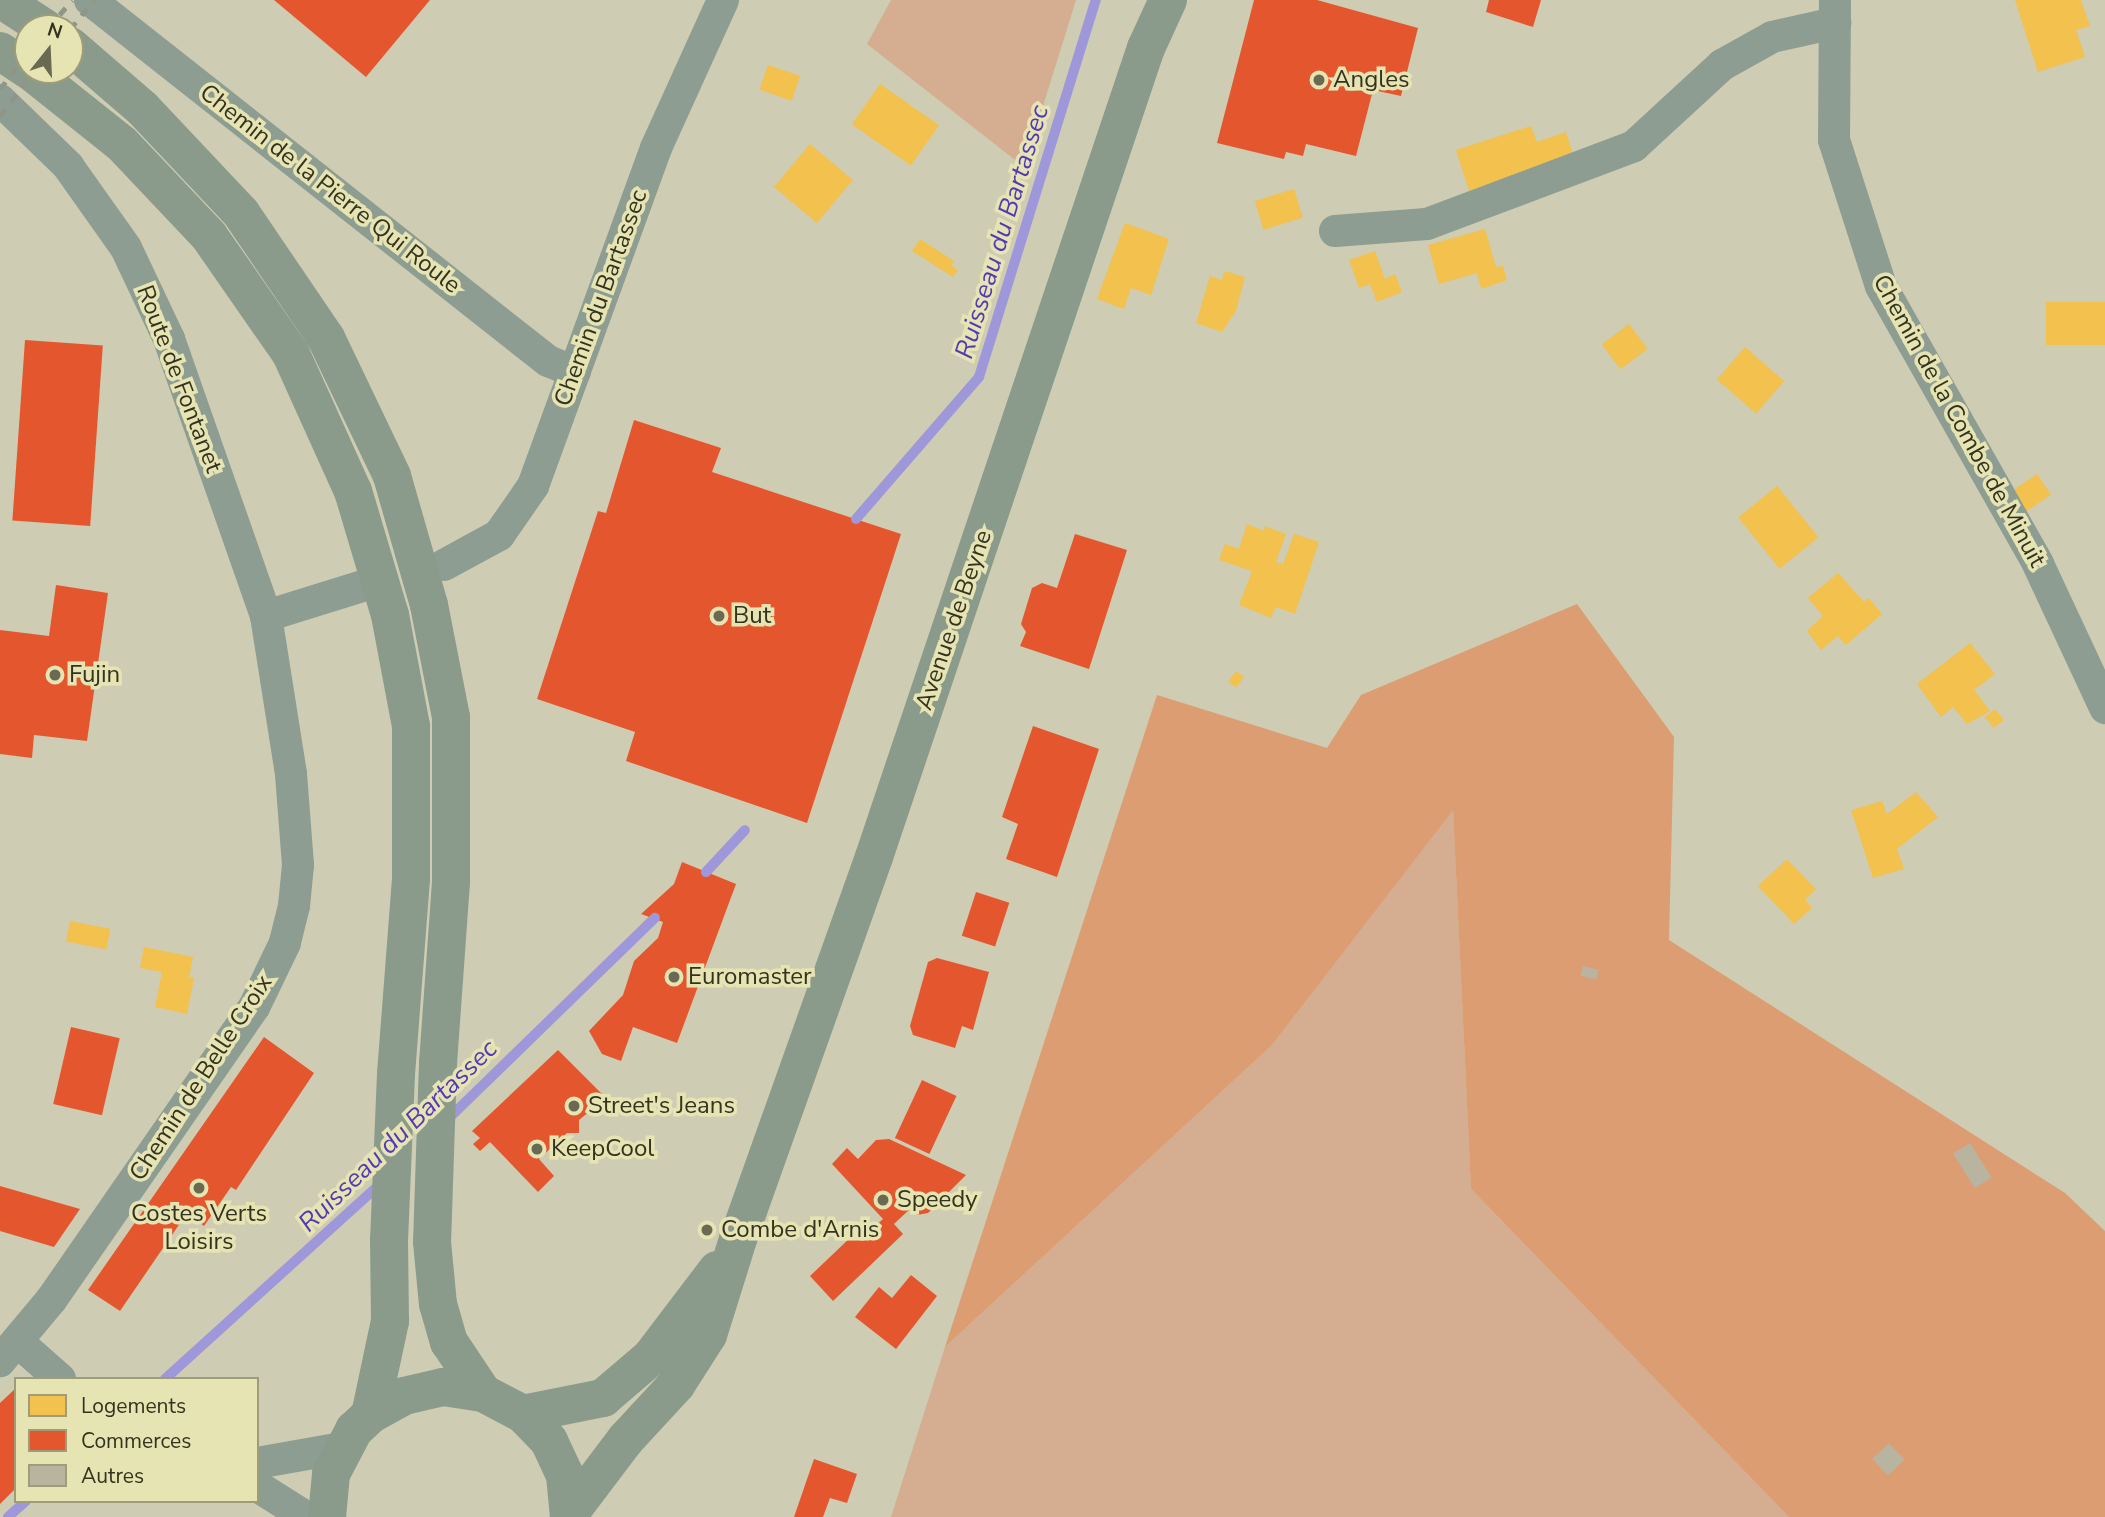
<!DOCTYPE html>
<style>
body{margin:0}
#map{position:relative;width:2105px;height:1517px;overflow:hidden;background:#ceccb2;font-family:"Nunito Sans",sans-serif}
div>[style]{position:absolute}
[style*='--x']{left:calc(var(--x)*1px);top:calc(var(--y)*1px);width:calc(var(--w)*1px);rotate:calc(var(--a)*1deg)}
.green>*{inset:0;background:#d5ad90}
.forest>*{inset:0;background:#dc9d73}
.homes>*{inset:0;background:#f2c14e;transform-origin:0 0}
.shops>*{inset:0;background:#e4572e;transform-origin:0 0}
.stream>*{height:10px;margin:-5px;padding:0 5px;transform-origin:5px;border-radius:5px;background:#9e97da}
.building>*{inset:0;background:#b9b49f;transform-origin:0 0}
.minor>*{height:32px;margin:-16px;padding:0 16px;transform-origin:16px;border-radius:16px;background:#8d9d92}
.primary>*{height:38px;margin:-19px;padding:0 19px;transform-origin:19px;border-radius:19px;background:#8a9b8b}
.rail>*{height:5px;margin-top:-2.5px;transform-origin:0;background:repeating-linear-gradient(90deg,#8e9688 0 9px,transparent 0 18px)}
.dots>*{width:19px;height:19px;translate:-50% -50%;box-sizing:border-box;border:4px solid #e7e4b3;border-radius:50%}
span{translate:-50% -50%;white-space:nowrap;text-align:center;line-height:1.15;-webkit-text-stroke:7px #e7e4b3;paint-order:stroke}
.poi-label{font-size:24px;color:#34331f}
.left{translate:0 -50%;text-align:left}
.street-label{font-size:24px;color:#34331f}
.water-label{font-size:26px;color:#523ab6;font-style:italic}
.legend{position:absolute;left:14px;top:1377px;width:245px;height:126px;box-sizing:border-box;background:#e7e4b3;border:2px solid #9f9d78;margin:0;padding:9px 12px;list-style:none;font-size:21px;color:#34331f}
.legend li{display:flex;align-items:center;gap:14px;height:35px}
.legend b{width:35px;border:2px solid #9f9d78}
.north{position:absolute;left:14px;top:14px;width:70px;height:70px;box-sizing:border-box;background:#e7e4b3;border:2px solid #9f9d78;border-radius:50%;rotate:18deg;font-size:19px;font-weight:700;line-height:28px;text-align:center;color:#34331f}
.north::after{content:'';display:block;margin:auto;width:24px;height:32px;background:#6a6952;clip-path:polygon(50% 0,100% 100%,50% 72%,0 100%)}
</style>
<div id="map">
<div class="green">
<i style="clip-path:polygon(891px 0,1076px 0,1024px 167px,867px 44px)"></i>
<i style="clip-path:polygon(1453px 809px,1471px 1189px,1789px 1517px,891px 1517px,945px 1347px,1272px 1045px)"></i>
</div>
<div class="forest">
<i style="clip-path:polygon(1577px 604px,1674px 737px,1669px 940px,2065px 1193px,2105px 1231px,2105px 1517px,1789px 1517px,1471px 1189px,1453px 810px,1272px 1045px,945px 1347px,1157px 695px,1327px 748px,1361px 695px)"></i>
</div>
<div class="homes">
<i style="clip-path:polygon(2015px 0,2081px 0,2090px 26px,2076px 30px,2085px 57px,2038px 72px)"></i>
<i style="left:768px;top:65px;width:34px;height:26px;rotate:19deg"></i>
<i style="left:880px;top:84px;width:72px;height:49px;rotate:35deg"></i>
<i style="clip-path:polygon(1531px 126px,1537px 142px,1566px 132px,1573px 155px,1469px 191px,1456px 150px)"></i>
<i style="left:810px;top:144px;width:56px;height:56px;rotate:40deg"></i>
<i style="left:1294px;top:189px;width:30px;height:41px;rotate:73deg"></i>
<i style="clip-path:polygon(1125px 223px,1169px 239px,1151px 295px,1131px 288px,1124px 309px,1097px 299px)"></i>
<i style="clip-path:polygon(1485px 229px,1496px 267px,1503px 266px,1507px 280px,1481px 289px,1477px 273px,1439px 284px,1428px 245px)"></i>
<i style="clip-path:polygon(920px 239px,954px 261px,951px 265px,958px 270px,953px 277px,912px 251px)"></i>
<i style="clip-path:polygon(1375px 251px,1385px 279px,1395px 274px,1402px 292px,1377px 302px,1370px 284px,1359px 288px,1349px 260px)"></i>
<i style="clip-path:polygon(1225px 271px,1245px 277px,1236px 311px,1222px 332px,1196px 323px,1210px 276px,1222px 280px)"></i>
<i style="left:2105px;top:302px;width:43px;height:59px;rotate:90deg"></i>
<i style="left:1629px;top:324px;width:31px;height:34px;rotate:53deg"></i>
<i style="left:1745px;top:347px;width:52px;height:43px;rotate:41deg"></i>
<i style="left:2037px;top:474px;width:25px;height:30px;rotate:56deg"></i>
<i style="left:1777px;top:486px;width:66px;height:50px;rotate:51deg"></i>
<i style="clip-path:polygon(1247px 524px,1264px 531px,1265px 526px,1286px 534px,1276px 562px,1283px 564px,1294px 534px,1319px 542px,1295px 614px,1276px 607px,1271px 618px,1239px 605px,1252px 571px,1219px 560px,1225px 544px,1239px 549px)"></i>
<i style="clip-path:polygon(1838px 573px,1864px 602px,1869px 598px,1882px 614px,1846px 645px,1838px 636px,1821px 650px,1807px 631px,1823px 616px,1808px 598px)"></i>
<i style="clip-path:polygon(1970px 643px,1995px 674px,1974px 690px,1990px 711px,1967px 724px,1953px 707px,1941px 717px,1917px 684px)"></i>
<i style="left:1236px;top:671px;width:10px;height:13px;rotate:37deg"></i>
<i style="left:1995px;top:709px;width:14px;height:13px;rotate:51deg"></i>
<i style="clip-path:polygon(1916px 792px,1938px 817px,1897px 849px,1904px 869px,1873px 878px,1851px 810px,1882px 801px,1887px 814px)"></i>
<i style="clip-path:polygon(1787px 859px,1816px 889px,1805px 900px,1812px 908px,1794px 924px,1758px 886px)"></i>
<i style="left:70px;top:921px;width:41px;height:21px;rotate:11deg"></i>
<i style="clip-path:polygon(144px 947px,193px 957px,189px 977px,194px 978px,187px 1014px,155px 1007px,162px 972px,140px 968px)"></i>
</div>
<div class="shops">
<i style="clip-path:polygon(274px 0,430px 0,366px 77px)"></i>
<i style="clip-path:polygon(1254px 0,1317px 0,1418px 28px,1401px 96px,1373px 90px,1356px 156px,1306px 144px,1303px 156px,1286px 152px,1284px 159px,1217px 143px)"></i>
<i style="clip-path:polygon(1489px 0,1541px 0,1533px 27px,1486px 12px)"></i>
<i style="left:25px;top:340px;width:78px;height:181px;rotate:4deg"></i>
<i style="clip-path:polygon(634px 420px,721px 448px,712px 472px,901px 534px,807px 823px,626px 761px,635px 732px,537px 699px,598px 511px,606px 513px)"></i>
<i style="clip-path:polygon(1075px 534px,1127px 550px,1089px 669px,1020px 646px,1026px 632px,1021px 624px,1032px 588px,1042px 583px,1057px 588px)"></i>
<i style="clip-path:polygon(56px 585px,108px 593px,87px 741px,34px 735px,32px 758px,0 754px,0 630px,49px 636px)"></i>
<i style="clip-path:polygon(1033px 726px,1099px 749px,1057px 877px,1006px 859px,1018px 824px,1002px 817px)"></i>
<i style="clip-path:polygon(682px 862px,736px 884px,677px 1043px,633px 1027px,621px 1061px,602px 1054px,589px 1031px,623px 995px,634px 961px,658px 938px,663px 922px,641px 914px,674px 884px)"></i>
<i style="left:976px;top:892px;width:35px;height:46px;rotate:18deg"></i>
<i style="clip-path:polygon(937px 958px,989px 972px,973px 1030px,962px 1026px,955px 1048px,913px 1035px,910px 1026px,928px 962px)"></i>
<i style="left:71px;top:1027px;width:50px;height:79px;rotate:13deg"></i>
<i style="clip-path:polygon(264px 1037px,314px 1073px,236px 1190px,231px 1187px,204px 1226px,187px 1213px,120px 1311px,88px 1290px)"></i>
<i style="clip-path:polygon(558px 1050px,606px 1098px,579px 1120px,579px 1133px,567px 1133px,539px 1159px,554px 1176px,538px 1192px,490px 1142px,480px 1151px,473px 1144px,480px 1138px,472px 1131px)"></i>
<i style="left:922px;top:1080px;width:38px;height:64px;rotate:25deg"></i>
<i style="clip-path:polygon(889px 1139px,966px 1175px,928px 1213px,917px 1215px,911px 1208px,894px 1224px,903px 1234px,833px 1301px,810px 1276px,852px 1236px,861px 1239px,883px 1219px,832px 1164px,847px 1148px,858px 1159px,876px 1140px)"></i>
<i style="clip-path:polygon(0 1186px,80px 1209px,54px 1247px,0 1231px)"></i>
<i style="clip-path:polygon(911px 1275px,937px 1296px,896px 1349px,855px 1317px,879px 1287px,892px 1298px)"></i>
<i style="clip-path:polygon(16px 1388px,16px 1488px,0 1504px,0 1403px)"></i>
<i style="clip-path:polygon(814px 1459px,857px 1474px,847px 1503px,830px 1498px,823px 1517px,794px 1517px)"></i>
</div>
<div class="stream">
<i style="--x:856;--y:519;--w:188;--a:-49.1"></i>
<i style="--x:979;--y:377;--w:395;--a:-72.8"></i>
<i style="--x:706;--y:872;--w:57;--a:-47.1"></i>
<i style="--x:447;--y:1120;--w:290;--a:-44.2"></i>
<i style="--x:165;--y:1379;--w:290;--a:-42.2"></i>
<i style="--x:8;--y:1517;--w:24;--a:-42"></i>
</div>
<div class="building">
<i style="left:1583px;top:966px;width:16px;height:10px;rotate:14deg"></i>
<i style="left:1970px;top:1143px;width:41px;height:20px;rotate:58deg"></i>
<i style="left:1889px;top:1443px;width:23px;height:23px;rotate:47deg"></i>
</div>
<div class="minor">
<i style="--x:90;--y:0;--w:583;--a:38.25"></i>
<i style="--x:548;--y:361;--w:29;--a:22"></i>
<i style="--x:1835;--y:0;--w:140;--a:90.4"></i>
<i style="--x:1834;--y:140;--w:153;--a:72.2"></i>
<i style="--x:1881;--y:286;--w:319;--a:60.5"></i>
<i style="--x:2038;--y:564;--w:159;--a:65"></i>
<i style="--x:0;--y:100;--w:95;--a:44.1"></i>
<i style="--x:68;--y:166;--w:100;--a:54.7"></i>
<i style="--x:126;--y:248;--w:101;--a:64.7"></i>
<i style="--x:169;--y:339;--w:293;--a:70.7"></i>
<i style="--x:266;--y:616;--w:160;--a:81"></i>
<i style="--x:291;--y:774;--w:91;--a:85.6"></i>
<i style="--x:298;--y:865;--w:41;--a:95.6"></i>
<i style="--x:294;--y:906;--w:38;--a:104"></i>
<i style="--x:285;--y:943;--w:71;--a:115.8"></i>
<i style="--x:254;--y:1007;--w:356;--a:124.7"></i>
<i style="--x:51;--y:1300;--w:80;--a:129.9"></i>
<i style="--x:1335;--y:231;--w:92;--a:-4.4"></i>
<i style="--x:1427;--y:224;--w:221;--a:-20.6"></i>
<i style="--x:1634;--y:146;--w:120;--a:-42.6"></i>
<i style="--x:1722;--y:65;--w:57;--a:-29.2"></i>
<i style="--x:1772;--y:37;--w:65;--a:-12.5"></i>
<i style="--x:444;--y:565;--w:63;--a:-28.6"></i>
<i style="--x:499;--y:535;--w:60;--a:-55.2"></i>
<i style="--x:533;--y:486;--w:360;--a:-70"></i>
<i style="--x:656;--y:148;--w:162;--a:-65.6"></i>
<i style="--x:266;--y:616;--w:102;--a:-17.2"></i>
<i style="--x:18;--y:1342;--w:56;--a:41.4"></i>
<i style="--x:257;--y:1463;--w:86;--a:-10"></i>
<i style="--x:257;--y:1486;--w:58;--a:32.3"></i>
</div>
<div class="primary">
<i style="--x:2;--y:0;--w:51;--a:33.1"></i>
<i style="--x:70;--y:46;--w:96;--a:40.8"></i>
<i style="--x:143;--y:109;--w:143;--a:46.7"></i>
<i style="--x:241;--y:213;--w:151;--a:55.8"></i>
<i style="--x:326;--y:338;--w:153;--a:64.4"></i>
<i style="--x:392;--y:476;--w:134;--a:74"></i>
<i style="--x:429;--y:605;--w:114;--a:78.9"></i>
<i style="--x:451;--y:717;--w:165;--a:90"></i>
<i style="--x:451;--y:882;--w:181;--a:94.1"></i>
<i style="--x:438;--y:1063;--w:179;--a:91.9"></i>
<i style="--x:432;--y:1242;--w:62;--a:84.5"></i>
<i style="--x:438;--y:1304;--w:40;--a:74"></i>
<i style="--x:449;--y:1342;--w:61;--a:56.3"></i>
<i style="--x:0;--y:51;--w:34;--a:34"></i>
<i style="--x:29;--y:70;--w:119;--a:38.5"></i>
<i style="--x:122;--y:144;--w:127;--a:46.6"></i>
<i style="--x:209;--y:236;--w:144;--a:55.2"></i>
<i style="--x:291;--y:354;--w:150;--a:65.7"></i>
<i style="--x:353;--y:491;--w:129;--a:73.4"></i>
<i style="--x:390;--y:615;--w:113;--a:79.3"></i>
<i style="--x:411;--y:726;--w:153;--a:90"></i>
<i style="--x:411;--y:879;--w:196;--a:94.4"></i>
<i style="--x:396;--y:1074;--w:166;--a:92.4"></i>
<i style="--x:389;--y:1240;--w:81;--a:89.3"></i>
<i style="--x:390;--y:1321;--w:96;--a:102"></i>
<i style="--x:523;--y:1414;--w:82;--a:-11.3"></i>
<i style="--x:603;--y:1398;--w:63;--a:-40.5"></i>
<i style="--x:651;--y:1357;--w:109;--a:-52.8"></i>
<i style="--x:570;--y:1513;--w:93;--a:-52.9"></i>
<i style="--x:626;--y:1439;--w:74;--a:-47.2"></i>
<i style="--x:676;--y:1385;--w:59;--a:-57.4"></i>
<i style="--x:708;--y:1335;--w:101;--a:-72.6"></i>
<i style="--x:738;--y:1239;--w:405;--a:-70.4"></i>
<i style="--x:874;--y:857;--w:854;--a:-71.42"></i>
<i style="--x:1146;--y:48;--w:53;--a:-65.4"></i>
<i style="--x:327;--y:1517;--w:43;--a:-84.7"></i>
<i style="--x:331;--y:1474;--w:50;--a:-62.4"></i>
<i style="--x:354;--y:1430;--w:22;--a:-43"></i>
<i style="--x:370;--y:1415;--w:39;--a:-29"></i>
<i style="--x:404;--y:1396;--w:40;--a:-13"></i>
<i style="--x:443;--y:1387;--w:40;--a:8.5"></i>
<i style="--x:483;--y:1393;--w:45;--a:27.7"></i>
<i style="--x:523;--y:1414;--w:37;--a:46"></i>
<i style="--x:549;--y:1441;--w:38;--a:65"></i>
<i style="--x:565;--y:1475;--w:42;--a:84.6"></i>
</div>
<div class="rail">
<i style="--x:48;--y:28;--w:37;--a:-49"></i>
<i style="--x:70;--y:29;--w:38;--a:-50"></i>
<i style="--x:0;--y:89;--w:46;--a:-52.1"></i>
<i style="--x:0;--y:116;--w:58;--a:-52"></i>
</div>
<div class="dots">
<i style="left:1319px;top:80px;background:#6a6952"></i>
<i style="left:719px;top:616px;background:#6a6952"></i>
<i style="left:55px;top:675px;background:#6a6952"></i>
<i style="left:674px;top:977px;background:#6a6952"></i>
<i style="left:574px;top:1106px;background:#6a6952"></i>
<i style="left:537px;top:1149px;background:#6a6952"></i>
<i style="left:199px;top:1188px;background:#6a6952"></i>
<i style="left:883px;top:1200px;background:#6a6952"></i>
<i style="left:707px;top:1230px;background:#6a6952"></i>
</div>
<div class="poi-label">
<span class="left" style="left:1333px;top:80px">Angles</span>
<span class="left" style="left:733px;top:616px">But</span>
<span class="left" style="left:69px;top:675px">Fujin</span>
<span class="left" style="left:688px;top:977px">Euromaster</span>
<span class="left" style="left:588px;top:1106px">Street's Jeans</span>
<span class="left" style="left:551px;top:1149px">KeepCool</span>
<span class="left" style="left:897px;top:1200px">Speedy</span>
<span style="left:199px;top:1228px">Costes Verts<br>Loisirs</span>
<span class="left" style="left:721px;top:1230px">Combe d'Arnis</span>
</div>
<div class="street-label">
<span style="left:330px;top:189px;rotate:38deg">Chemin de la Pierre Qui Roule</span>
<span style="left:601px;top:298px;rotate:-70deg">Chemin du Bartassec</span>
<span style="left:179px;top:379px;rotate:69deg">Route de Fontanet</span>
<span style="left:1959px;top:421px;rotate:61deg">Chemin de la Combe de Minuit</span>
<span style="left:954px;top:620px;rotate:-71deg">Avenue de Beyne</span>
<span style="left:201px;top:1078px;rotate:-57deg">Chemin de Belle Croix</span>
</div>
<div class="water-label">
<span style="left:1002px;top:232px;rotate:-73deg">Ruisseau du Bartassec</span>
<span style="left:398px;top:1136px;rotate:-44deg">Ruisseau du Bartassec</span>
</div>
<ul class="legend">
<li><b style="height:19px;background:#f2c14e"></b>Logements</li>
<li><b style="height:19px;background:#e4572e"></b>Commerces</li>
<li><b style="height:19px;background:#b9b49f"></b>Autres</li>
</ul>
<div class="north">N</div>
</div>
